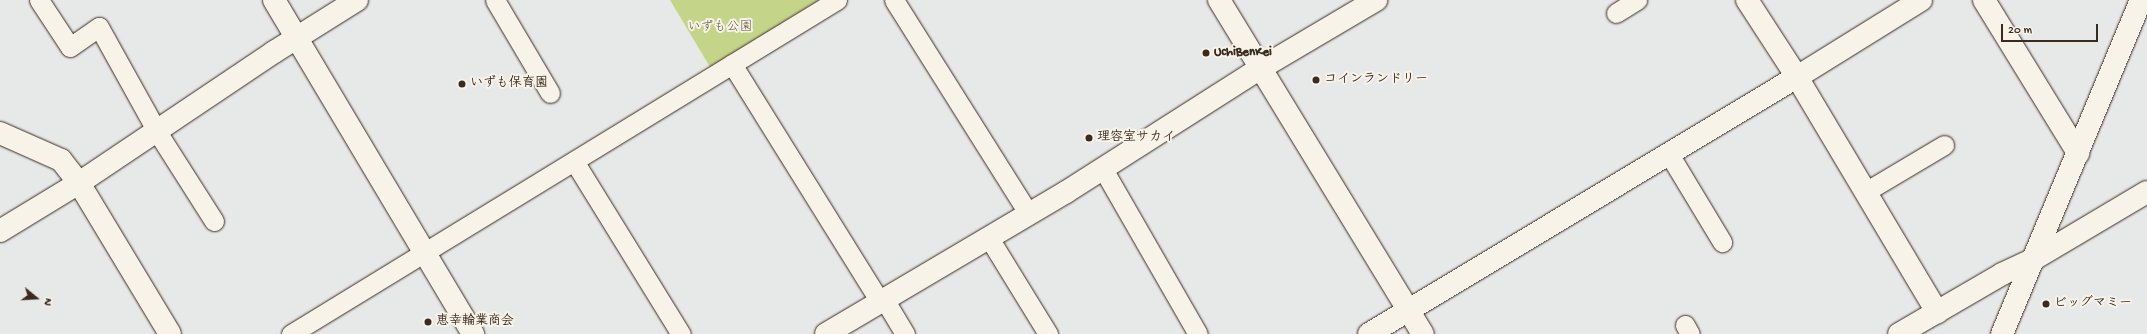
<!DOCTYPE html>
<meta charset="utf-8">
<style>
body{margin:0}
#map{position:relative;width:2147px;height:334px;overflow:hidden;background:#e7e8e8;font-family:"Gochi Hand","Klee One",sans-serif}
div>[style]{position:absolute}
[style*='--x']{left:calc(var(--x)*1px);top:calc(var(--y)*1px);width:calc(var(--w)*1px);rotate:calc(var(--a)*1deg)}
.green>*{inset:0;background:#c4d488}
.roads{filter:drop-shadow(0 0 1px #3b2a1e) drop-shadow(0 0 1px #3b2a1e)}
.service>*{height:19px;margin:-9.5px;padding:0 9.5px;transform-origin:9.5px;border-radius:9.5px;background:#f7f3e8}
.minor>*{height:22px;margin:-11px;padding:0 11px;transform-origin:11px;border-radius:11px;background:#f7f3e8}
.tertiary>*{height:22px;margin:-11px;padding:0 11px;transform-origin:11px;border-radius:11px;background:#f7f3e8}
.dots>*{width:11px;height:11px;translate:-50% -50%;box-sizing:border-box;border:2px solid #f7f3e8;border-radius:50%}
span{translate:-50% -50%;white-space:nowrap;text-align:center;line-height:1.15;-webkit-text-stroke:4px #f7f3e8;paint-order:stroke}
.park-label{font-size:13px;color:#5d5438}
.poi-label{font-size:13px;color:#3b2a1e;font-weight:700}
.left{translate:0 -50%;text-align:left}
.north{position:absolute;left:16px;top:278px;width:40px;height:40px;-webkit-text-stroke:3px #f7f3e8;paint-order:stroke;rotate:108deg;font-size:11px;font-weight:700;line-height:16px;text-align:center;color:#3b2a1e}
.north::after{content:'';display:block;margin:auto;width:14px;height:18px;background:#3b2a1e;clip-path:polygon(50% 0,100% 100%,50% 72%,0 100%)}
.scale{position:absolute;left:2001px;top:24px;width:97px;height:18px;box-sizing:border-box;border:2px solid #3b2a1e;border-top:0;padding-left:5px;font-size:12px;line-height:14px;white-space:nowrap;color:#3b2a1e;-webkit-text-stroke:3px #f7f3e8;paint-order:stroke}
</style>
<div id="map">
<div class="green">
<i style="clip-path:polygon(670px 0,819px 0,710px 67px)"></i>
</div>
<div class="roads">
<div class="service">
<i style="--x:39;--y:0;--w:56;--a:56.6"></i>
<i style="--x:70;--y:47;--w:35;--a:-35"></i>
<i style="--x:99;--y:27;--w:118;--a:61"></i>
<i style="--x:156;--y:130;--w:108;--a:57.5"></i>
<i style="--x:495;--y:0;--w:108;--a:59.4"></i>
<i style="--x:894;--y:0;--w:253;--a:57.8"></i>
<i style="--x:1616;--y:13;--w:25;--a:-32"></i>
<i style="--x:732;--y:64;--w:280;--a:58.1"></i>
<i style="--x:1669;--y:154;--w:103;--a:58.9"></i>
<i style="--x:574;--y:161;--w:203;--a:58.3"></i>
<i style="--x:1103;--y:169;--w:190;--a:60.1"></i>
<i style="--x:1865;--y:192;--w:92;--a:-30.7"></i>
<i style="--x:989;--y:238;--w:113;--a:58.4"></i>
<i style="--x:884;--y:299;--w:41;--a:59"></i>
<i style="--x:1685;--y:325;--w:10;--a:61"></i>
<i style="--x:291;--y:334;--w:640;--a:-31.46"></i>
</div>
<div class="minor">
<i style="--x:274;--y:0;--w:389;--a:59.2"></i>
<i style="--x:1219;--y:0;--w:391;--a:58.6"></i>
<i style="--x:1747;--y:0;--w:92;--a:57"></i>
<i style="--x:1797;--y:77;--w:274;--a:59.2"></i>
<i style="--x:1984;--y:0;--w:180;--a:58.4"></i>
<i style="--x:0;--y:133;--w:67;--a:23.9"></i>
<i style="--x:61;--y:160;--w:29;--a:52"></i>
<i style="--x:79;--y:183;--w:176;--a:58.9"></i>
<i style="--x:0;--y:231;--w:92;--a:-31.3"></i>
<i style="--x:79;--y:183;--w:235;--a:-33.9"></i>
<i style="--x:274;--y:52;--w:98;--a:-32.1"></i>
<i style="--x:2034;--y:259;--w:131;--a:-30.7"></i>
<i style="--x:826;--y:334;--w:279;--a:-30.6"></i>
<i style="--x:1066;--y:192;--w:231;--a:-32.5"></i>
<i style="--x:1261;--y:68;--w:134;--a:-30.6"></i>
<i style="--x:1369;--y:334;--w:499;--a:-31"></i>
<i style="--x:1797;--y:77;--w:146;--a:-31.8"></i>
</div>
<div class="tertiary">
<i style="--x:1899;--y:334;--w:119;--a:-30.2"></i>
<i style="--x:2002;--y:274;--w:35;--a:-25"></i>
<i style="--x:2002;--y:334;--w:362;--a:-67.4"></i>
</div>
</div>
<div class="dots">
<i style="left:1206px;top:53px;background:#3b2a1e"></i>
<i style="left:1316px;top:80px;background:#3b2a1e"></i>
<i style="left:462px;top:84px;background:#3b2a1e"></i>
<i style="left:1089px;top:138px;background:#3b2a1e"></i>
<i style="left:2046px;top:304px;background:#3b2a1e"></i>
<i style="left:428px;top:322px;background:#3b2a1e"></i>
</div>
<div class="park-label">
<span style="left:720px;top:28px">いずも公園</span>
</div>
<div class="poi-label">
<span class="left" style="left:1214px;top:53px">UchiBenKei</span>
<span class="left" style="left:1324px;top:80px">コインランドリー</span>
<span class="left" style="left:470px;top:84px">いずも保育園</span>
<span class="left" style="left:1097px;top:138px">理容室サカイ</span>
<span class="left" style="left:2054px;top:304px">ビッグマミー</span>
<span class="left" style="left:436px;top:322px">恵幸輪業商会</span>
</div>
<div class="north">N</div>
<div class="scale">20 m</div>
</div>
